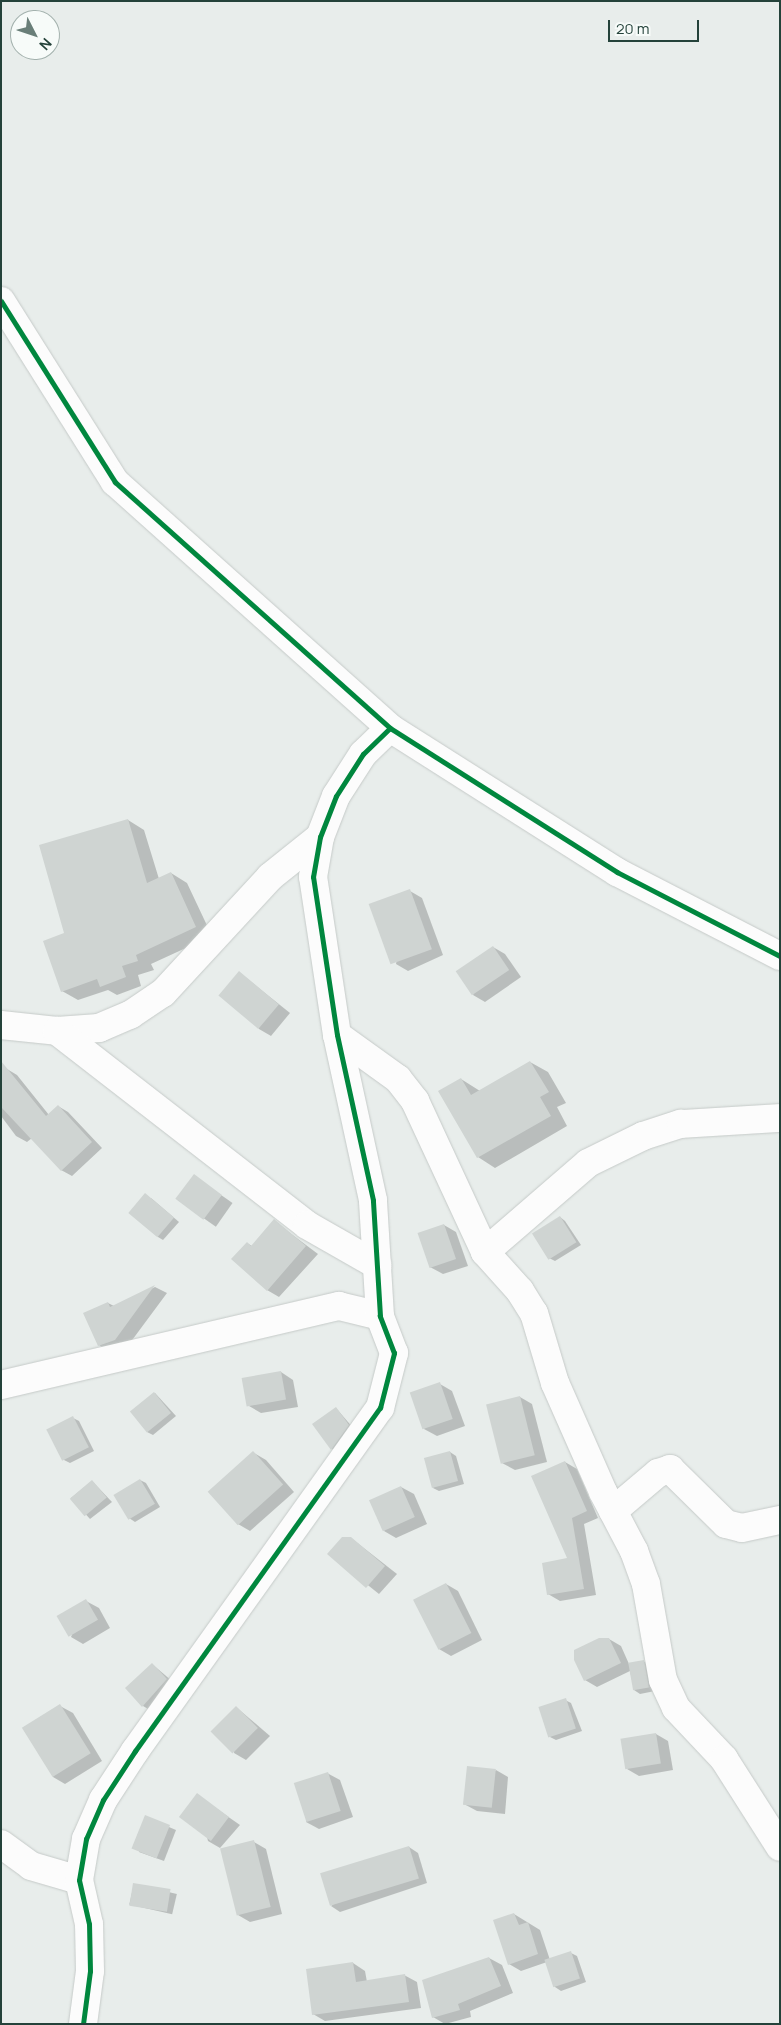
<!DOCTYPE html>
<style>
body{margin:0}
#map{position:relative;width:781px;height:2025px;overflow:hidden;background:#e8edeb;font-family:Manrope,sans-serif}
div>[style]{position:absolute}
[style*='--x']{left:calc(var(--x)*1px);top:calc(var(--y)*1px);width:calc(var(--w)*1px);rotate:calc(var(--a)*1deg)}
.shadow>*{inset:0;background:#0003;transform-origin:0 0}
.building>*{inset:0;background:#cfd4d2;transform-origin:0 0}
.roads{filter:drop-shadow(0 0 1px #c5cac8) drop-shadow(0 0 1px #c5cac8)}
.street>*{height:28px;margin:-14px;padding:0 14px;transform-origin:14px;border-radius:14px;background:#fcfcfc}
.cycleway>*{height:5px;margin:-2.5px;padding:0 2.5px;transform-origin:2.5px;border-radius:2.5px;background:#00873e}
span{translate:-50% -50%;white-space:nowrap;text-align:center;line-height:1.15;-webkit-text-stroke:5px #f7fbf9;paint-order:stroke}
.frame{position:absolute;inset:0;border:2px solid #24423a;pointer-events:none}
.north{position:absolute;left:10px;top:10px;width:50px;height:50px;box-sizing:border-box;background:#f7fbf9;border:1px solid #a3b1ad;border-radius:50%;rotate:131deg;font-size:14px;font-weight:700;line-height:20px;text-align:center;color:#24423a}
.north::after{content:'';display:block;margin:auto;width:18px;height:22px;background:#697e78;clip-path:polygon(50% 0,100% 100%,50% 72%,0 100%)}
.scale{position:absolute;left:608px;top:20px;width:91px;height:22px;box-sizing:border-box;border:2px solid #24423a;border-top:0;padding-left:6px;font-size:15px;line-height:18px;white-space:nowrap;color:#24423a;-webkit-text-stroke:4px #f7fbf9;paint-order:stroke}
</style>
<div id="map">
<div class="shadow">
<i style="clip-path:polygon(128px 820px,144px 830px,159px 879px,171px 873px,187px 883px,212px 936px,151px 964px,154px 970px,138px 975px,141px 986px,117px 995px,108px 990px,78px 1000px,62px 991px,66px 934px)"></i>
<i style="clip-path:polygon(410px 891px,422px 898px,443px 955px,408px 971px,396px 964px)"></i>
<i style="clip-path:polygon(493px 947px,505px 954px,521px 977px,485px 1002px,473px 995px)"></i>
<i style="clip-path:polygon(240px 973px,290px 1013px,271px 1036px,259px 1029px)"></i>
<i style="clip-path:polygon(530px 1062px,548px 1072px,566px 1103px,557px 1107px,567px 1126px,495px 1168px,478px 1157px,461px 1079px,480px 1091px)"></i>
<i style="clip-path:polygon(7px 1069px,17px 1075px,49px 1115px,58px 1106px,68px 1112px,102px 1148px,72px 1176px,61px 1170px,32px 1138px,27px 1142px,16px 1136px,1px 1116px,1px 1074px)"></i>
<i style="left:194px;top:1176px;width:47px;height:29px;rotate:35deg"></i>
<i style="clip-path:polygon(151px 1198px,179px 1222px,163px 1240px,158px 1237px)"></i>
<i style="clip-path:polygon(560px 1217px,565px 1221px,581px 1245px,555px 1261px,549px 1258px)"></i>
<i style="clip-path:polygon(274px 1221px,318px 1254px,279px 1297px,267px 1290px,247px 1243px,252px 1246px)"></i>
<i style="clip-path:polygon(444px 1225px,456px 1232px,468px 1266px,443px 1274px,430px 1267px)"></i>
<i style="clip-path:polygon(155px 1287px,167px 1293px,127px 1347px,111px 1353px,99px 1345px,108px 1303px,114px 1306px)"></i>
<i style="clip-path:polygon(281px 1372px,293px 1380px,298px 1407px,261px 1413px,249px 1406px)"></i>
<i style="clip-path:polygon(440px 1384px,452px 1391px,465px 1426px,437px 1436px,424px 1429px)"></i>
<i style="clip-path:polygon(155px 1393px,176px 1416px,153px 1435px,147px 1432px)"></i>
<i style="clip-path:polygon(520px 1397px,532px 1404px,547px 1462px,515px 1470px,502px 1463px)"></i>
<i style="clip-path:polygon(336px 1408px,354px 1429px,338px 1452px,332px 1449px)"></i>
<i style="clip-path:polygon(73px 1418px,79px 1421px,94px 1451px,70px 1463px,64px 1460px)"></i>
<i style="clip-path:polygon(450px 1452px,456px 1456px,464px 1484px,439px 1491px,433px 1488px)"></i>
<i style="clip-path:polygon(254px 1453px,266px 1460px,294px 1492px,250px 1531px,238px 1524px)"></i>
<i style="clip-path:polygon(565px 1462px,577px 1469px,598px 1518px,584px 1524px,596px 1595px,560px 1601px,548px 1594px,569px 1559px)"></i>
<i style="clip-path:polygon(140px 1480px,146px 1483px,160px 1507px,135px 1522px,129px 1518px)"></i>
<i style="clip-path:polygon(92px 1481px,112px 1502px,90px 1519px,71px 1498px)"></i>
<i style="clip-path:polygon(401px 1487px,414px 1494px,427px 1524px,396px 1538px,384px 1531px)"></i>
<i style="clip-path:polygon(351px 1538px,397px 1574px,379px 1594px,329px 1554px)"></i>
<i style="clip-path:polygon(446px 1584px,458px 1591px,482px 1640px,451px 1656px,439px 1649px)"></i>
<i style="clip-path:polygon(86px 1601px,99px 1608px,110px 1628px,83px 1644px,71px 1637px)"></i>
<i style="clip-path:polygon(609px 1639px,621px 1646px,629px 1664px,643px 1661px,649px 1664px,655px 1691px,640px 1694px,634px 1690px,630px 1671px,597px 1687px,585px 1680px)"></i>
<i style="clip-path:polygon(152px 1664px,179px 1687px,155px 1713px,143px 1706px)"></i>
<i style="clip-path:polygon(565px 1700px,571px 1703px,582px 1731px,556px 1740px,550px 1737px)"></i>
<i style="clip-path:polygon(60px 1706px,73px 1713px,102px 1761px,65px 1784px,53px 1777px)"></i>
<i style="clip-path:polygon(236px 1707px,270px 1736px,246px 1760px,234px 1753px)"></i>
<i style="clip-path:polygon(656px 1734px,668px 1741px,673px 1770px,639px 1776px,627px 1769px)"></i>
<i style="clip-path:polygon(496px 1770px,508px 1777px,505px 1814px,477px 1811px,464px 1804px)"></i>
<i style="clip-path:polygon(327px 1773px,340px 1780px,353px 1817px,319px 1829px,306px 1822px)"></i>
<i style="clip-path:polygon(197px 1795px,240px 1825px,220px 1848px,208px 1841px)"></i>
<i style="clip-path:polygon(145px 1817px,176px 1830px,164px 1861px,139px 1852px)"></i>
<i style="clip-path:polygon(254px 1842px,266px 1849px,282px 1914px,250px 1922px,238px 1915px)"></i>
<i style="clip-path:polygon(409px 1847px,418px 1853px,427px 1883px,340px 1912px,331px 1906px)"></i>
<i style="left:134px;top:1884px;width:44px;height:21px;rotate:13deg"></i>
<i style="clip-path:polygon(514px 1914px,540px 1930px,550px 1960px,571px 1953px,577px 1956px,586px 1982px,561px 1991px,555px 1987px,547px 1962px,521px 1971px,509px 1964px)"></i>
<i style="clip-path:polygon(489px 1958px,502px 1965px,513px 1993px,470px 2011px,471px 2017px,445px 2024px,433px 2017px)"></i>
<i style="clip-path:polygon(353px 1963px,365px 1971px,367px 1982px,404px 1975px,417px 1982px,421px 2008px,325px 2021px,313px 2014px)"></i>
</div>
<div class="building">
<i style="clip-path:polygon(128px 819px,147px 883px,171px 872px,196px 927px,136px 955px,138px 961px,122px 966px,126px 977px,100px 987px,97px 979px,61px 992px,43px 941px,64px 933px,39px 845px)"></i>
<i style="left:410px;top:889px;width:64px;height:44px;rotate:70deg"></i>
<i style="left:493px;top:946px;width:29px;height:45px;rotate:56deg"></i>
<i style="left:239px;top:971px;width:52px;height:32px;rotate:40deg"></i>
<i style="clip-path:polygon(1px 1061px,46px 1116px,58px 1105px,92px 1142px,61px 1171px,1px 1107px)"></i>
<i style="clip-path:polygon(530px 1061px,549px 1092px,540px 1097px,551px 1116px,477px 1158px,438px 1091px,461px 1078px,471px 1095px)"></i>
<i style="left:194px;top:1174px;width:35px;height:31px;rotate:37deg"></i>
<i style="left:145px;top:1193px;width:38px;height:26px;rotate:40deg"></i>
<i style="left:560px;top:1216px;width:31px;height:33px;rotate:58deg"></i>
<i style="clip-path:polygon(274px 1219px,306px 1246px,267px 1291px,231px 1259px,247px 1242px,251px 1246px)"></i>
<i style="left:444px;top:1224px;width:37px;height:28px;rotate:71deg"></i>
<i style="clip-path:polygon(155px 1285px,115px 1340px,98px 1346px,83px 1313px,108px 1302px,110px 1307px)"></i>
<i style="left:281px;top:1371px;width:29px;height:40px;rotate:80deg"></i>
<i style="left:440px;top:1382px;width:39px;height:32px;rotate:71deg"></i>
<i style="left:154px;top:1392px;width:27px;height:31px;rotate:51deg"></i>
<i style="left:520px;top:1396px;width:61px;height:35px;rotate:76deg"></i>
<i style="clip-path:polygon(336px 1407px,349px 1425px,331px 1450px,312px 1424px)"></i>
<i style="left:73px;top:1416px;width:35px;height:30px;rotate:63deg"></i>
<i style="left:253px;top:1451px;width:45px;height:61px;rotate:48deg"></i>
<i style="left:450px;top:1451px;width:31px;height:27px;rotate:75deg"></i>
<i style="clip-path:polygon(565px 1461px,587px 1511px,572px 1518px,584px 1589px,547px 1595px,542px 1563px,567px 1558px,531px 1476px)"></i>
<i style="left:140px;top:1479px;width:29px;height:31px;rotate:59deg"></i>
<i style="left:92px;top:1480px;width:23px;height:29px;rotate:50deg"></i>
<i style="left:401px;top:1486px;width:34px;height:35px;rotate:66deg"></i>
<i style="clip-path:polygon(342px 1537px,351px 1537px,385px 1566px,366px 1588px,327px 1554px)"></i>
<i style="left:446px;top:1583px;width:56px;height:37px;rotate:63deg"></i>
<i style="left:86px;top:1599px;width:24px;height:34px;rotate:60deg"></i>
<i style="clip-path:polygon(599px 1638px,609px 1638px,621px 1663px,584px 1681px,574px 1660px,574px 1650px)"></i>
<i style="left:644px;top:1660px;width:28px;height:16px;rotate:80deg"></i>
<i style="clip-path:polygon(152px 1663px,167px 1679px,142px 1707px,125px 1688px)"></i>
<i style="left:566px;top:1698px;width:32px;height:29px;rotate:72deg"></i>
<i style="left:60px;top:1704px;width:58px;height:45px;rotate:58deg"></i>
<i style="left:236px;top:1706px;width:31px;height:36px;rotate:45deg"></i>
<i style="left:656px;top:1733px;width:31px;height:36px;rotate:81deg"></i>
<i style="left:467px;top:1766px;width:29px;height:39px;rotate:6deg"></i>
<i style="left:328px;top:1772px;width:41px;height:36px;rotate:72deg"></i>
<i style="left:197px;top:1793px;width:40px;height:30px;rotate:37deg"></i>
<i style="left:145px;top:1815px;width:27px;height:36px;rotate:22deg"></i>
<i style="left:254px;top:1840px;width:69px;height:35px;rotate:76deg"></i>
<i style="left:409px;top:1846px;width:34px;height:93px;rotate:73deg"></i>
<i style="left:133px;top:1883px;width:38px;height:23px;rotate:9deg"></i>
<i style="clip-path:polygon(514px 1913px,519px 1925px,528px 1922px,538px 1954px,508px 1965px,493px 1920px)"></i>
<i style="left:571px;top:1951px;width:29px;height:28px;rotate:72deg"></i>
<i style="clip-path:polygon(489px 1957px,501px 1986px,458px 2004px,460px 2010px,432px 2018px,422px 1980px)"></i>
<i style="clip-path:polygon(353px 1962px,356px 1982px,405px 1974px,409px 2002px,312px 2015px,306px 1969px)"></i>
</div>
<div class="roads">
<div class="street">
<i style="--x:1;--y:301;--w:214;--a:57.8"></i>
<i style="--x:115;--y:482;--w:369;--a:41.8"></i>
<i style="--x:390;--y:728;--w:269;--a:32.4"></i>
<i style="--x:617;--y:872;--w:183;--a:27.3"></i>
<i style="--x:1;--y:1025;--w:56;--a:6.1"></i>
<i style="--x:57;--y:1031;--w:42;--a:-4.1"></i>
<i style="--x:99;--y:1028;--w:34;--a:-23"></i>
<i style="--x:130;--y:1015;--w:40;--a:-34"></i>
<i style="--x:163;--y:993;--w:158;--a:-47.3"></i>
<i style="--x:270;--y:877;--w:64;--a:-38.7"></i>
<i style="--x:57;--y:1031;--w:316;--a:37.8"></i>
<i style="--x:307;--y:1225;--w:81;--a:29.7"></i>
<i style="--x:337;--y:1035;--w:75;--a:35.8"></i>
<i style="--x:398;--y:1079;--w:28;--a:52"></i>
<i style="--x:415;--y:1101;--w:166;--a:65.1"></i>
<i style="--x:485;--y:1252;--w:52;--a:48.1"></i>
<i style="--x:520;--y:1291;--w:26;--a:58"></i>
<i style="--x:534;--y:1313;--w:73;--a:73.3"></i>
<i style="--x:555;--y:1383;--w:119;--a:66.2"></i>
<i style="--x:603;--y:1492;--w:67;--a:62.3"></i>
<i style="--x:634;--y:1551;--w:35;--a:70"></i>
<i style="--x:646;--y:1584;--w:97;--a:80"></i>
<i style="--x:663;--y:1680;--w:31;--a:65"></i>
<i style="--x:676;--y:1708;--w:70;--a:46.7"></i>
<i style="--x:724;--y:1759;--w:104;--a:57.5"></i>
<i style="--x:485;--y:1252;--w:136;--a:-40.8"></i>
<i style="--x:588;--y:1163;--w:61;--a:-26.1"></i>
<i style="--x:643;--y:1136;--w:40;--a:-18"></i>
<i style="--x:681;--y:1124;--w:99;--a:-3.5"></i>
<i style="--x:1;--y:1385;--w:347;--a:-13.2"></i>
<i style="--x:339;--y:1306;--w:42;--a:13.7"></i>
<i style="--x:613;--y:1511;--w:59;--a:-40.2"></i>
<i style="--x:658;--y:1473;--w:13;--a:-18"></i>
<i style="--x:670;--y:1469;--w:78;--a:44.5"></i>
<i style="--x:726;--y:1524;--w:16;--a:14"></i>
<i style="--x:742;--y:1528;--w:39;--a:-12"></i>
<i style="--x:1;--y:1844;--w:37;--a:36"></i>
<i style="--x:31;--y:1866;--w:50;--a:16.3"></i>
<i style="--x:83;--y:2024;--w:53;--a:-82.5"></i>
<i style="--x:90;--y:1971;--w:47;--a:-91.2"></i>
<i style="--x:89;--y:1924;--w:45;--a:-102.8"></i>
<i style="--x:79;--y:1880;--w:42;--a:-80.3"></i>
<i style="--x:86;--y:1839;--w:43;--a:-66.4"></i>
<i style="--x:103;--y:1800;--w:59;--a:-56.9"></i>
<i style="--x:135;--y:1751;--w:422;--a:-54.5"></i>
<i style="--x:380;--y:1408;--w:57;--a:-75.7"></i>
<i style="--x:394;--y:1353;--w:40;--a:-111"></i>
<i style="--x:380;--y:1316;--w:116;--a:-93.5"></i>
<i style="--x:373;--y:1200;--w:169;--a:-102.3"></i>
<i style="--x:337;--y:1035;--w:160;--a:-98.6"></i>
<i style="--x:313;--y:877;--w:41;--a:-80.1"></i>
<i style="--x:320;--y:837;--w:44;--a:-68.7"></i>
<i style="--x:336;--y:796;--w:50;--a:-57.3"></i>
<i style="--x:363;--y:754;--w:37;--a:-44"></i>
</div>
</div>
<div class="cycleway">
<i style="--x:1;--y:301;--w:214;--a:57.8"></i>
<i style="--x:115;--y:482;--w:369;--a:41.8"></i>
<i style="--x:390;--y:728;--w:269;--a:32.4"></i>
<i style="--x:617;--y:872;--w:183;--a:27.3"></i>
<i style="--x:83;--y:2024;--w:53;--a:-82.5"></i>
<i style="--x:90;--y:1971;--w:47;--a:-91.2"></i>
<i style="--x:89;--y:1924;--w:45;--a:-102.8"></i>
<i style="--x:79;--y:1880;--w:42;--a:-80.3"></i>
<i style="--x:86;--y:1839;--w:43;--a:-66.4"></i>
<i style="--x:103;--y:1800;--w:59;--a:-56.9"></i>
<i style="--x:135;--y:1751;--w:422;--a:-54.5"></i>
<i style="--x:380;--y:1408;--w:57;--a:-75.7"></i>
<i style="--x:394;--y:1353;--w:40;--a:-111"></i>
<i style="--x:380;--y:1316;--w:116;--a:-93.5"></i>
<i style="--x:373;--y:1200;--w:169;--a:-102.3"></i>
<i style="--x:337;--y:1035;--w:160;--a:-98.6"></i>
<i style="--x:313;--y:877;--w:41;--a:-80.1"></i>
<i style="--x:320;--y:837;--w:44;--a:-68.7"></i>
<i style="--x:336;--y:796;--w:50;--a:-57.3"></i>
<i style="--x:363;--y:754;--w:37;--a:-44"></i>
</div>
<div class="frame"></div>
<div class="north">N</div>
<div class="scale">20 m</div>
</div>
